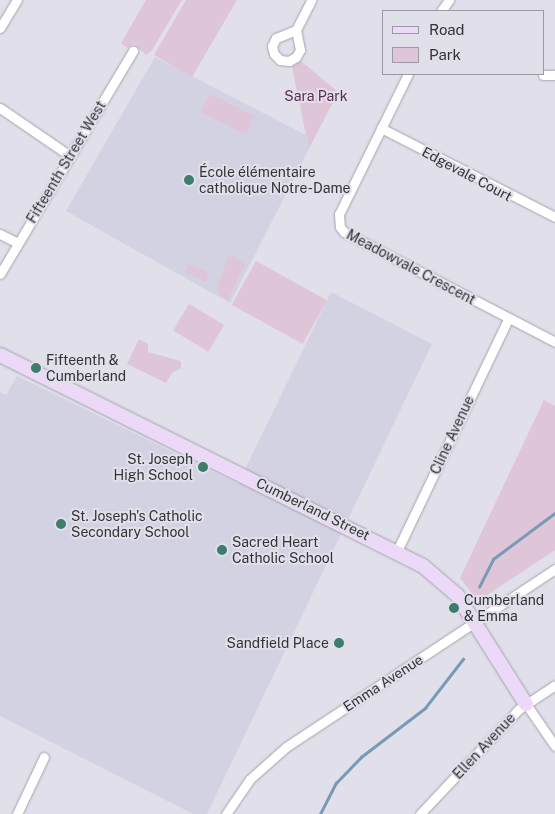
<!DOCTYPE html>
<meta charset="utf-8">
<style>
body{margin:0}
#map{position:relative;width:555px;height:814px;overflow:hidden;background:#e0dfea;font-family:"Public Sans",sans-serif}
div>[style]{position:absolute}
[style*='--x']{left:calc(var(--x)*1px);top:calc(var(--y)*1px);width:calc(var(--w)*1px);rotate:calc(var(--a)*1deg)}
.built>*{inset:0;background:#d3d2e3}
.green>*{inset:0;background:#dfc5d8;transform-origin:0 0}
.stream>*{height:2.5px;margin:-1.25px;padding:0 1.25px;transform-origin:1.25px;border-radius:1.25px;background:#779ab7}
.roads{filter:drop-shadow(0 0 1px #a5a4ad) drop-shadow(0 0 1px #a5a4ad)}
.street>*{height:9px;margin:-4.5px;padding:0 4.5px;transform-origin:4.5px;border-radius:4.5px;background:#fff}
.secondary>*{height:14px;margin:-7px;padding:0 7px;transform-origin:7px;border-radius:7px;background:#ecd9f7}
.dots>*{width:14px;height:14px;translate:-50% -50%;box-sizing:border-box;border:2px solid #e0dfea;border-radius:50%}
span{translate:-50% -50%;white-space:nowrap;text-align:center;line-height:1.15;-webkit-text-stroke:4px #e0dfea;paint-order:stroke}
.park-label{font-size:14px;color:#5b2b51}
.street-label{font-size:14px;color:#333236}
.poi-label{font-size:14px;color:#333236}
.left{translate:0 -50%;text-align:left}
.right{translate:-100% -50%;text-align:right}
.legend{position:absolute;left:382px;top:10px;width:162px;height:65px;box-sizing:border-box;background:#e0dfea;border:1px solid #9b9aa2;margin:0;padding:6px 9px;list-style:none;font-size:15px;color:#333236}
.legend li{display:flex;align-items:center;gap:10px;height:25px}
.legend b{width:25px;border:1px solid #9b9aa2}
</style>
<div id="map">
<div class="built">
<i style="clip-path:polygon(155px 57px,306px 135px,309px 149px,230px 303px,66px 211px)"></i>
<i style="clip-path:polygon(331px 292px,432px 344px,207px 814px,193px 814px,0 716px,0 392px,6px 395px,17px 376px,238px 484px)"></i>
</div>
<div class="green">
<i style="clip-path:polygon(146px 0,182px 0,152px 50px,146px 55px,134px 44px,127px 48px,121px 43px)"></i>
<i style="clip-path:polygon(186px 0,237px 0,192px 77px,154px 55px)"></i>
<i style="clip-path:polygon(301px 61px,338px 92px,309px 149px,292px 67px)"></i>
<i style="clip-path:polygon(210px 94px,253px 115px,250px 129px,243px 133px,201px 112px)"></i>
<i style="clip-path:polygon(229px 254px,245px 264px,228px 300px,219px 295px,217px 288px)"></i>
<i style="left:256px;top:261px;width:81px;height:50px;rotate:29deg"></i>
<i style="clip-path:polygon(188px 265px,204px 270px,209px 276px,206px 282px,185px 272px)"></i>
<i style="left:189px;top:304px;width:41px;height:31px;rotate:31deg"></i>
<i style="clip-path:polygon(139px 339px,148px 344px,148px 352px,181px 361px,181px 368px,172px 373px,166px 383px,127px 364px)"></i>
<i style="clip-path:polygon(544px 400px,555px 406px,555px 550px,478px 601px,460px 578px)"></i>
</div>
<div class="stream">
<i style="--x:479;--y:587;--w:31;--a:-63"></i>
<i style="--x:493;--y:559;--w:77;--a:-36.6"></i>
<i style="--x:320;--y:814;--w:35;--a:-63"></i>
<i style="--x:336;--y:783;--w:36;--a:-46"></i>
<i style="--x:361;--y:757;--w:81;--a:-37.4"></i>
<i style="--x:425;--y:708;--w:62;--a:-52.2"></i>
</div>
<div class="roads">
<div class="street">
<i style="--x:441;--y:11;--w:14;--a:-54"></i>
<i style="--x:0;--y:28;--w:33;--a:-59"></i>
<i style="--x:296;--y:30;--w:22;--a:158"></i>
<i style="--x:276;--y:38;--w:9;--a:117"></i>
<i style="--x:272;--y:46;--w:8;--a:76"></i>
<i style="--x:274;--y:54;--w:8;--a:45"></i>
<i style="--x:280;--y:60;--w:9;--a:6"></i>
<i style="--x:289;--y:61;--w:8;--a:-30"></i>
<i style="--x:296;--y:57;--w:8;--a:-60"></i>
<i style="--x:300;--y:50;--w:20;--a:-101"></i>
<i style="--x:296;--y:30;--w:34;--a:-63"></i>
<i style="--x:408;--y:74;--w:156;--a:116.2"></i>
<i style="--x:339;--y:214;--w:13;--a:86"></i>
<i style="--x:340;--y:227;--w:6;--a:51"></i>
<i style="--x:344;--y:232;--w:238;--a:27.5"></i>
<i style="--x:543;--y:75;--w:12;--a:0"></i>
<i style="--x:0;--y:108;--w:85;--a:34.4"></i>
<i style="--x:381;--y:128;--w:195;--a:27.1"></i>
<i style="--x:0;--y:234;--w:20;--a:27"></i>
<i style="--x:0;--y:274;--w:260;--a:-59.2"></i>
<i style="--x:397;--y:551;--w:257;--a:-64.4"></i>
<i style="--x:526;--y:704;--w:51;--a:55.4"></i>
<i style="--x:17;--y:814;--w:63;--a:-64.7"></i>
<i style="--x:226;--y:814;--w:42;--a:-55.6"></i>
<i style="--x:250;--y:779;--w:48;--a:-41.6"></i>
<i style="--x:286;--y:747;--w:323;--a:-33.5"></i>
<i style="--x:420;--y:814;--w:144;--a:-46.7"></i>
<i style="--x:519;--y:709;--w:43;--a:-33.7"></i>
</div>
<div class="secondary">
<i style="--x:0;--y:355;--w:473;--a:26.5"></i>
<i style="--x:423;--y:566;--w:45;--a:40.5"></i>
<i style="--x:457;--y:595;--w:129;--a:57.7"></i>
</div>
</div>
<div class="dots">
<i style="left:189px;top:180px;background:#3c7d6d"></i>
<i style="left:36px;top:368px;background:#3c7d6d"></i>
<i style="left:203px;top:467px;background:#3c7d6d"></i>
<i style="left:61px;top:524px;background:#3c7d6d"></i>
<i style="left:222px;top:550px;background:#3c7d6d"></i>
<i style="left:454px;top:608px;background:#3c7d6d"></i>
<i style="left:339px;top:643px;background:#3c7d6d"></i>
</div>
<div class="park-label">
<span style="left:316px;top:96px">Sara Park</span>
</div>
<div class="street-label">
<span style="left:66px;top:162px;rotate:-59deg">Fifteenth Street West</span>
<span style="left:467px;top:174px;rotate:28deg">Edgevale Court</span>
<span style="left:411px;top:267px;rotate:28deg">Meadowvale Crescent</span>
<span style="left:452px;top:435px;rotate:-65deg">Cline Avenue</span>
<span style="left:313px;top:509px;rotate:26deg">Cumberland Street</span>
<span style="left:383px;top:683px;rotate:-33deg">Emma Avenue</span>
<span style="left:484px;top:746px;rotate:-47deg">Ellen Avenue</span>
</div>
<div class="poi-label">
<span class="left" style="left:199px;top:180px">École élémentaire<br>catholique Notre-Dame</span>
<span class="left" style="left:46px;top:368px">Fifteenth &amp;<br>Cumberland</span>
<span class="right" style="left:193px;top:467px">St. Joseph<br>High School</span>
<span class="left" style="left:71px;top:524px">St. Joseph's Catholic<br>Secondary School</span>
<span class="left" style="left:232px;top:550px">Sacred Heart<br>Catholic School</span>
<span class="left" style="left:464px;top:608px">Cumberland<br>&amp; Emma</span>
<span class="right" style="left:329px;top:643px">Sandfield Place</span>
</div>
<ul class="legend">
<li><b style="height:6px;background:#ecd9f7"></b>Road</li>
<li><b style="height:14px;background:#dfc5d8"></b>Park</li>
</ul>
</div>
